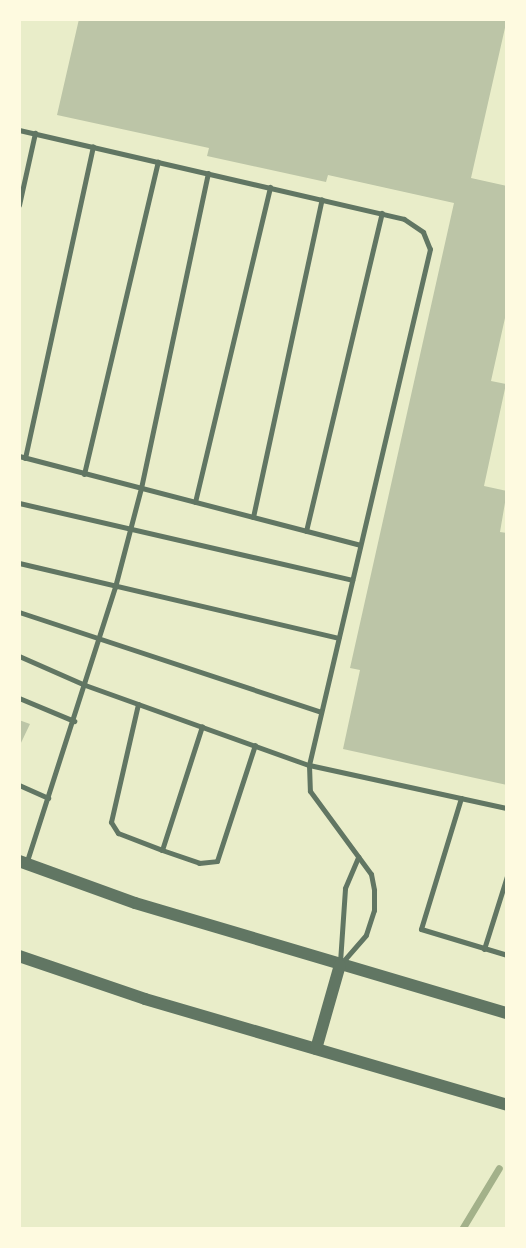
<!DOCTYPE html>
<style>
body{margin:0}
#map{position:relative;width:526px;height:1248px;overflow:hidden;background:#e9edc9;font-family:"DM Sans",sans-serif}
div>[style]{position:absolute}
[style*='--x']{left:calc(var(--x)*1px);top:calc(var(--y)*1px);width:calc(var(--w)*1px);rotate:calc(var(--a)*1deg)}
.stream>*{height:7px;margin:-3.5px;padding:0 3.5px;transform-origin:3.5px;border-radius:3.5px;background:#a3b18a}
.building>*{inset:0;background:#bcc5a7}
.service>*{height:5px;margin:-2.5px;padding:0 2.5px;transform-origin:2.5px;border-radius:2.5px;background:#617663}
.tertiary>*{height:12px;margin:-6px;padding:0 6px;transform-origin:6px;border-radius:6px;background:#617663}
span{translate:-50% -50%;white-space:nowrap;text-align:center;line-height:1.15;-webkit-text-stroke:7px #fefae0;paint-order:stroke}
.frame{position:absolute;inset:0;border:21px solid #fefae0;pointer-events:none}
</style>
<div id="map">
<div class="stream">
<i style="--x:462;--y:1229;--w:71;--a:-58.8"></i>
</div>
<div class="building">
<i style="clip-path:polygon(79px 19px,507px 19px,471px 178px,507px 186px,507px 309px,491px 381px,506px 384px,484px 486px,507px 491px,500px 532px,507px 533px,507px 785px,343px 749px,360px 670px,350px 668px,454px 203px,328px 175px,326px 182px,207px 156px,209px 148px,57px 115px)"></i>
<i style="clip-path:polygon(19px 720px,30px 724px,19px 747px)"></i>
</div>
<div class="service">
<i style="--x:19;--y:130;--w:395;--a:13"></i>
<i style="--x:404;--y:219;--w:23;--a:34"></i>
<i style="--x:423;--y:232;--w:18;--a:68"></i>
<i style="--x:430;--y:249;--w:530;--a:103.2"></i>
<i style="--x:309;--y:765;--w:26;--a:88"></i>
<i style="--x:310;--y:791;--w:103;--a:53.7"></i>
<i style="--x:371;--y:874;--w:16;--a:79"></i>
<i style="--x:374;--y:890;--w:20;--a:90"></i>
<i style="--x:374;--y:910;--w:26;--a:108"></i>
<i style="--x:366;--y:935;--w:38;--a:131"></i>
<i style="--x:19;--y:205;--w:74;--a:-77.5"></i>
<i style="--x:19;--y:456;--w:352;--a:14.6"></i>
<i style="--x:25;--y:458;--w:319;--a:-77.7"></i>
<i style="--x:507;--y:462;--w:18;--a:90"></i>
<i style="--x:84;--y:474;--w:321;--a:-76.7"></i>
<i style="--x:195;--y:502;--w:324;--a:-76.6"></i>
<i style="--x:19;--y:503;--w:342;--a:13"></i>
<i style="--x:253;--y:517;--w:325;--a:-77.8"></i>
<i style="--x:306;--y:531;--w:327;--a:-76.6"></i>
<i style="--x:19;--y:563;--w:328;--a:13.2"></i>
<i style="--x:19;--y:612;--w:318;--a:18.3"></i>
<i style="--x:19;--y:656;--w:72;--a:23.7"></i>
<i style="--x:85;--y:685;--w:238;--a:19.7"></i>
<i style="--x:309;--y:765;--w:203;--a:12.3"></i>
<i style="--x:19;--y:698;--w:60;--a:22.7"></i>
<i style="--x:138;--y:704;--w:121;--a:102.9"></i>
<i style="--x:111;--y:822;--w:13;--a:58"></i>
<i style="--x:118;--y:833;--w:47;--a:21.1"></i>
<i style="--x:162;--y:850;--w:130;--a:-72.1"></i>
<i style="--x:19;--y:785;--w:32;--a:24"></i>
<i style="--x:461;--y:798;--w:137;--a:107"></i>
<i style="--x:421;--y:929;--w:90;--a:16.8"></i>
<i style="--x:162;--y:850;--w:39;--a:19"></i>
<i style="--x:199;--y:863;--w:18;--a:-6"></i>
<i style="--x:217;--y:861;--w:122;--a:-71.9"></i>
<i style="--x:26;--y:864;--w:291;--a:-72.2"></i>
<i style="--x:115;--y:587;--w:102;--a:-75.3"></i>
<i style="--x:141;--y:488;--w:322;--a:-78"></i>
<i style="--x:484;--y:949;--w:77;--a:-72.5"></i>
<i style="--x:340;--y:962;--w:74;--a:-86.1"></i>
<i style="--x:345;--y:888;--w:34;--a:-67"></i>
</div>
<div class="tertiary">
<i style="--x:19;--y:861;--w:123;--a:19.9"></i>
<i style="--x:135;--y:903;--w:388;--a:16.5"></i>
<i style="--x:19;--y:956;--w:133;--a:18.8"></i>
<i style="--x:145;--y:999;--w:377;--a:16.3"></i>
<i style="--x:316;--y:1049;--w:87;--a:-74.1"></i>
</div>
<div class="frame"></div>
</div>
